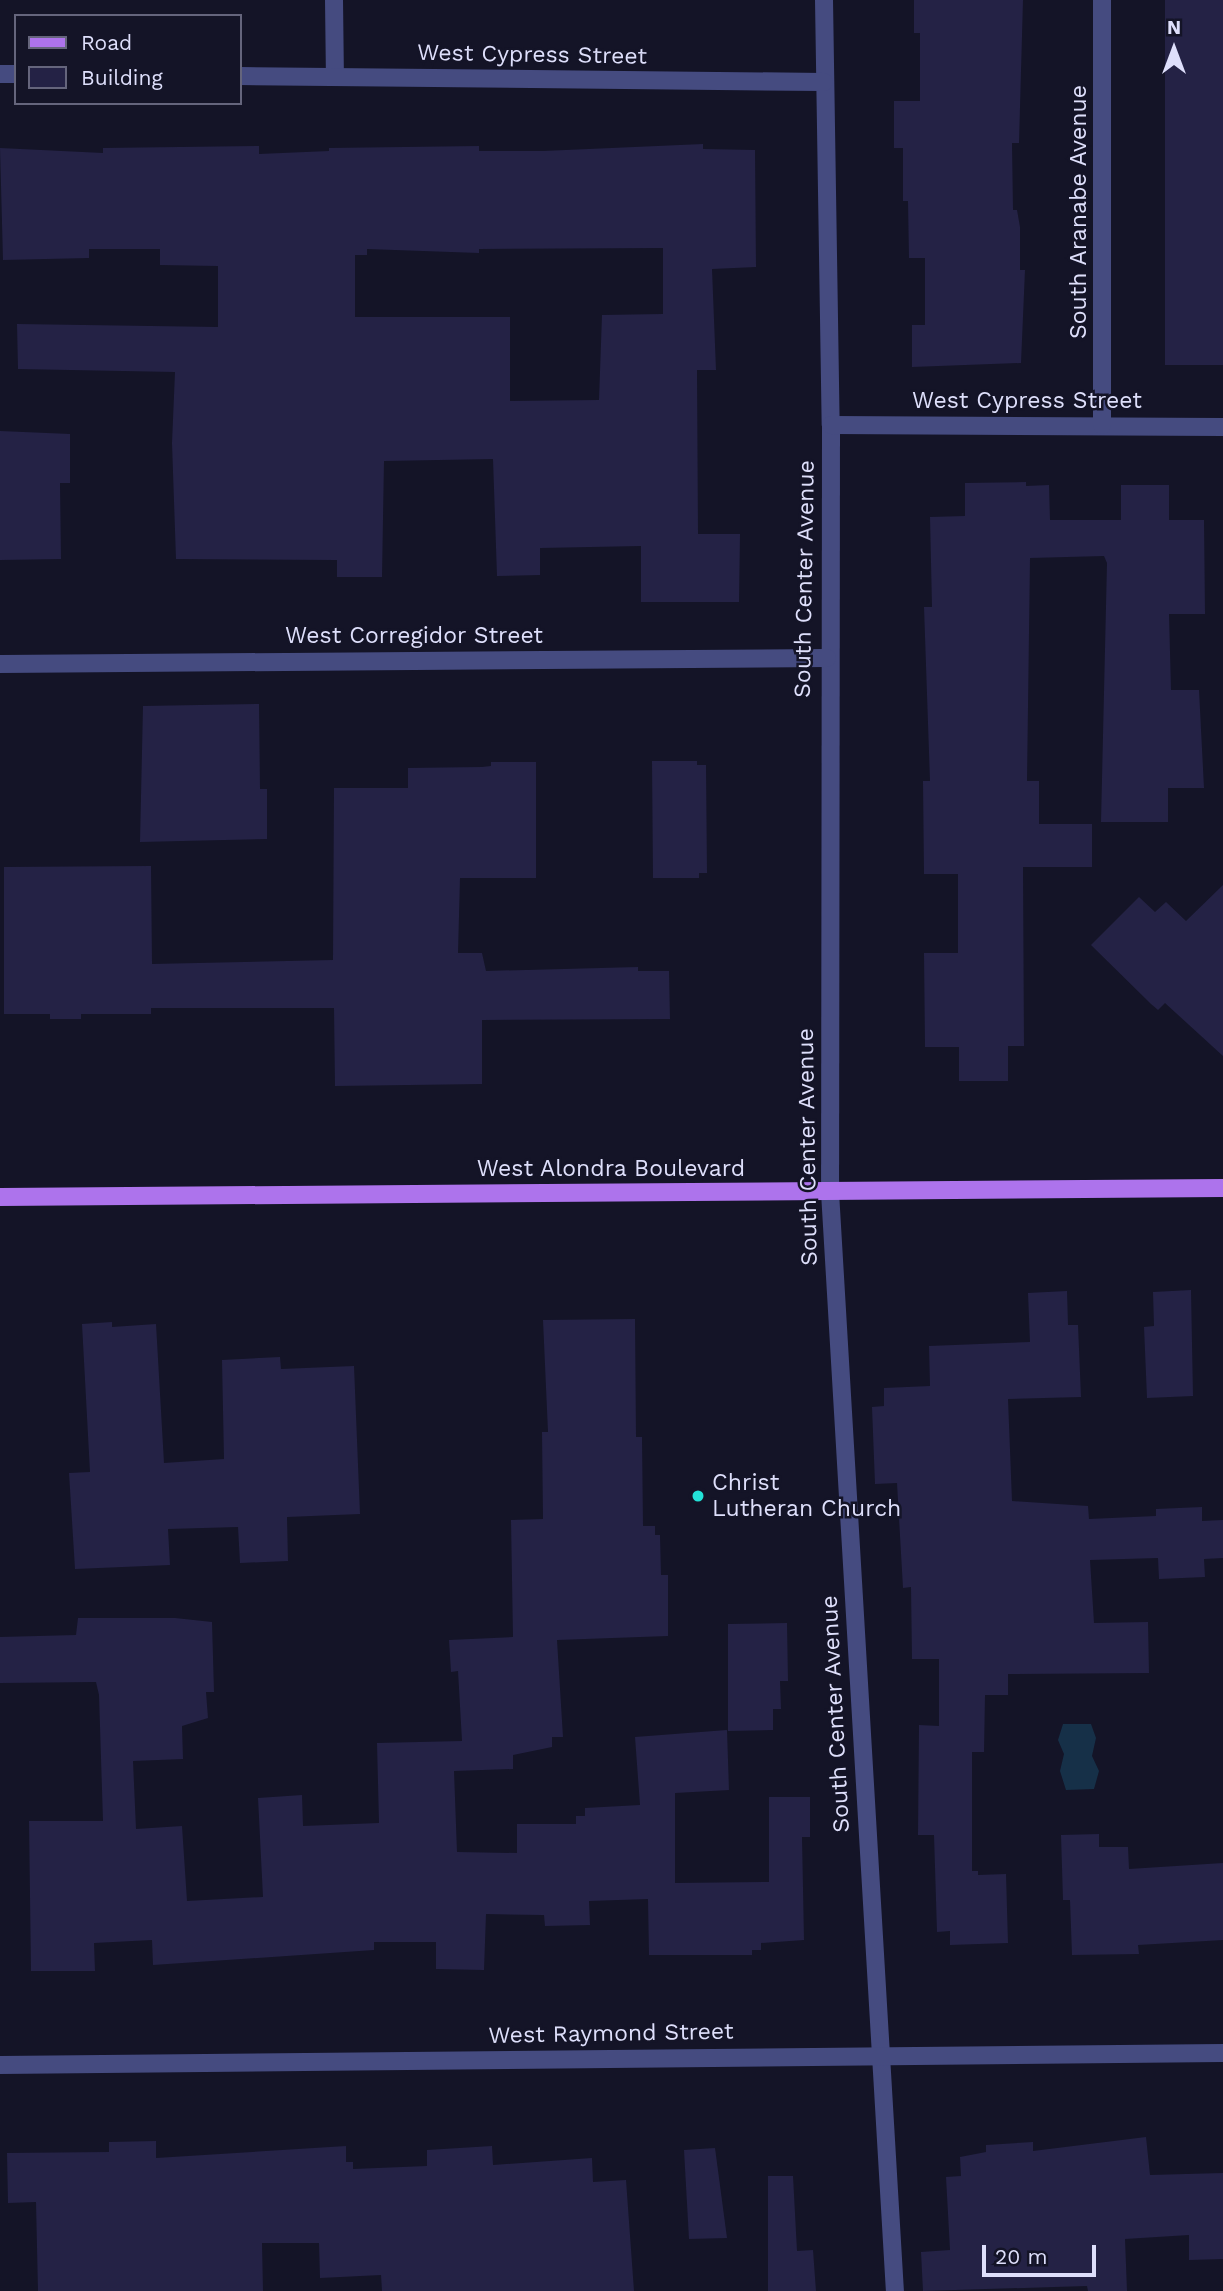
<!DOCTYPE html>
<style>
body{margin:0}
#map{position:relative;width:1223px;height:2291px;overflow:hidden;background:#141427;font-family:"Work Sans",sans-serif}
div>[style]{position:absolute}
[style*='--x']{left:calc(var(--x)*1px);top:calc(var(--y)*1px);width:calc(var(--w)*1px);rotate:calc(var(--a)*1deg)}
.water>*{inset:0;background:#163048}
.building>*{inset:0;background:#242245;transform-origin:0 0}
.minor>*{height:18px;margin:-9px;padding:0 9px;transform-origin:9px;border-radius:9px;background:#454b80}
.major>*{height:18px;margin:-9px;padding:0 9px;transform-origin:9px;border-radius:9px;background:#ad73ec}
.dots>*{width:19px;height:19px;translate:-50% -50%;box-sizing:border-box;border:4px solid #141427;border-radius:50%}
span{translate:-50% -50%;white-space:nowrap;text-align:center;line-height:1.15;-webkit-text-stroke:5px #141427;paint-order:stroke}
.street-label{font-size:23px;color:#dedffb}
.poi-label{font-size:23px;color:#dedffb}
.left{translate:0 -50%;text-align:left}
.legend{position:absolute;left:14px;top:14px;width:228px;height:91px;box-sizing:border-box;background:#141427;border:2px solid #65657c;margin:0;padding:9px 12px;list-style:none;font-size:21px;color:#dedffb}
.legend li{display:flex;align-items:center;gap:14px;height:35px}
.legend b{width:35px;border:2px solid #65657c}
.north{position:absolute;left:1139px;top:14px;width:70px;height:70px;-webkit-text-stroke:5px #141427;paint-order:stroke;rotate:0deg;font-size:19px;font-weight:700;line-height:28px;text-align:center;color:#dedffb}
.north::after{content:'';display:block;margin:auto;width:24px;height:32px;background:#dedffb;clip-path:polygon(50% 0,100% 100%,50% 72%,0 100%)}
.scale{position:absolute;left:982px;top:2245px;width:114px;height:32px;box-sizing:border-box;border:4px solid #dedffb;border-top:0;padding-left:9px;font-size:21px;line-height:24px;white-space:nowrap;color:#dedffb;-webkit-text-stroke:5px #141427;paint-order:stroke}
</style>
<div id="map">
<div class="water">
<i style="clip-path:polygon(1063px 1724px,1091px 1724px,1096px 1738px,1092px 1756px,1099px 1771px,1094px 1789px,1066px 1790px,1060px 1771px,1064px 1754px,1058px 1740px)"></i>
</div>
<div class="building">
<i style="clip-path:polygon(914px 0,1023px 0,1019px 143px,1012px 143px,1013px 210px,1017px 210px,1020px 227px,1020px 270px,1025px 270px,1021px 363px,912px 367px,912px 325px,925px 325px,925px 258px,909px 258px,908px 201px,903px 201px,903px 148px,894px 148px,894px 101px,920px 101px,920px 33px,914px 33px)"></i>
<i style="left:1165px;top:0;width:58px;height:365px"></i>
<i style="clip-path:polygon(evenodd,703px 144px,703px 149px,755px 150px,756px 267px,712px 269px,716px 370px,697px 370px,698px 534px,740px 534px,739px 602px,641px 602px,641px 546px,540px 548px,540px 575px,497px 576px,493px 459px,384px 461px,382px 577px,337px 577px,337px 560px,176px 559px,172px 443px,175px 372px,18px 369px,17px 324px,218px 327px,218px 266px,160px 265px,160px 249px,89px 249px,89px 258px,3px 260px,0 148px,103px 153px,103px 148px,259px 146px,259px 154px,329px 151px,329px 148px,479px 146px,479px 151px,543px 151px,703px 144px,663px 248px,663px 314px,602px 315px,599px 400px,510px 401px,510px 317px,355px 317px,355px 255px,367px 255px,367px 249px,479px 253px,479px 249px,663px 248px)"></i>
<i style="clip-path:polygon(0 431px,70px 434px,70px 483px,60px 483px,61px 559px,0 560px)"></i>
<i style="clip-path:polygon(1026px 482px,1026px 486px,1049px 485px,1050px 520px,1121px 520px,1121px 485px,1169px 485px,1169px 520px,1204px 520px,1205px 614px,1169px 614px,1171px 690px,1199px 690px,1204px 788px,1168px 788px,1168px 822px,1101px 822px,1107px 563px,1104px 556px,1030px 558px,1027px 781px,1039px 781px,1039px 824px,1092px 824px,1092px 867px,1023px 867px,1024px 1046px,1008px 1046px,1008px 1081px,959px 1081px,959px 1047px,925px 1047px,924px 953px,958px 953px,958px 874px,924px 874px,923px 781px,930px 781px,924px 607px,932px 607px,930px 517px,965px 516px,965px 483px)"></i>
<i style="clip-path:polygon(259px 704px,260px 789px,267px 789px,267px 839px,140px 842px,143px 706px)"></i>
<i style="clip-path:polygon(652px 761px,697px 761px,697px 765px,706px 765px,707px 873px,699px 873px,699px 878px,653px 878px)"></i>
<i style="clip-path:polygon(491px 762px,536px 762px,536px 878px,460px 878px,458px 953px,482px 953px,486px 971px,638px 967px,638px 971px,669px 971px,670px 1019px,482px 1020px,482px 1084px,335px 1086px,334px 1008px,151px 1008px,151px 1014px,81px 1014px,81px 1019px,50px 1019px,50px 1014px,4px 1014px,4px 867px,151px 866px,152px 964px,333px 960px,334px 788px,408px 788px,408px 768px,482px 767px,491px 766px)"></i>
<i style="clip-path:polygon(1223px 885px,1223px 1056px,1165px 1003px,1158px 1010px,1151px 1004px,1091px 945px,1139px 897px,1155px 912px,1166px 902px,1186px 921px)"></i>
<i style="clip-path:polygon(1191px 1290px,1193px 1396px,1147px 1398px,1144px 1327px,1154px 1326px,1153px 1292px)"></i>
<i style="clip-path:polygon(1067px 1291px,1068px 1325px,1078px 1325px,1081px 1397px,1008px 1399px,1012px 1501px,1088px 1506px,1089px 1519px,1156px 1516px,1156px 1509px,1202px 1507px,1202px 1521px,1223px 1520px,1223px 1558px,1204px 1559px,1205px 1577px,1159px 1579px,1158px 1558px,1090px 1560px,1094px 1623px,1148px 1622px,1149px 1673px,1008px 1674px,1008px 1695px,985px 1695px,984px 1752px,972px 1752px,972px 1871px,978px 1871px,978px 1875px,1006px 1874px,1008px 1943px,950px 1945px,950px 1931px,937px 1932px,934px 1835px,918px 1835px,919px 1725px,939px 1726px,939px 1659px,912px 1659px,911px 1587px,903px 1588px,897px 1483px,875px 1484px,872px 1407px,884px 1406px,884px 1388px,930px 1386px,929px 1346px,1030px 1342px,1028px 1293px)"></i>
<i style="clip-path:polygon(635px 1319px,636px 1437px,642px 1437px,643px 1526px,655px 1526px,655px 1535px,660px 1535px,661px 1575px,668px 1575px,668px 1636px,557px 1640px,563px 1737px,552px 1737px,552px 1747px,513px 1755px,513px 1769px,454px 1771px,457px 1852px,517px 1853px,517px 1824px,576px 1824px,576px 1816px,585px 1816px,585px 1808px,640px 1805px,635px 1737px,727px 1730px,729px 1790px,675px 1793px,675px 1883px,769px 1882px,769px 1797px,810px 1797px,810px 1837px,802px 1837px,804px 1940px,761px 1943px,761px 1950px,752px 1950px,752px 1955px,649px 1955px,648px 1899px,589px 1901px,590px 1925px,545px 1926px,544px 1915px,486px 1914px,484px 1970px,436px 1969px,436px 1942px,374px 1942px,374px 1950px,153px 1965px,152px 1940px,94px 1943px,95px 1971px,31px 1971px,29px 1821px,103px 1821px,99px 1695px,96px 1682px,0 1683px,0 1637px,76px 1635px,78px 1618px,175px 1618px,212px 1622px,214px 1692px,206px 1692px,208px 1718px,182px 1726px,183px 1759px,133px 1761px,136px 1829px,182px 1826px,187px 1901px,263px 1897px,258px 1798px,302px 1795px,303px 1826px,379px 1823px,377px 1743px,462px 1741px,458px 1671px,451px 1672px,449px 1640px,513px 1637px,511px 1520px,543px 1519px,542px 1432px,548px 1432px,543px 1320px)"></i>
<i style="clip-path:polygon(112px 1322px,112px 1327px,156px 1324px,164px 1463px,224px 1459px,222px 1360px,280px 1357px,281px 1369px,354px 1366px,360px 1514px,287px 1517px,288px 1561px,240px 1563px,238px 1527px,168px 1529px,170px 1565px,75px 1569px,69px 1473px,90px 1472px,82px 1324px)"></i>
<i style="clip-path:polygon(787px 1623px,788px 1681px,780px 1681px,781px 1709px,773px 1709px,773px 1730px,728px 1731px,728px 1624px)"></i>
<i style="clip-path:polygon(1099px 1834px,1099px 1847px,1128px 1847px,1129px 1869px,1223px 1863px,1223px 1940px,1138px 1945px,1139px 1954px,1072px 1955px,1070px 1900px,1063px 1900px,1061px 1835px)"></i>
<i style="clip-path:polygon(1146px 2137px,1150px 2175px,1223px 2173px,1223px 2259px,1189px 2260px,1189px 2235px,1125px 2239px,1127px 2291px,1088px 2291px,1087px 2286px,923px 2291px,921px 2252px,950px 2250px,946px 2177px,961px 2176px,960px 2157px,986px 2152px,986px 2145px,1033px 2142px,1033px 2151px)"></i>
<i style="clip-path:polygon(156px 2141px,156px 2158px,346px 2146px,346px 2162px,353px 2162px,353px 2169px,427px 2166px,427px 2150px,492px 2146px,493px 2165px,592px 2158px,593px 2182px,626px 2180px,634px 2291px,382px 2291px,381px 2275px,320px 2278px,319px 2243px,262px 2243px,263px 2291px,38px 2291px,36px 2202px,8px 2203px,7px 2153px,109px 2152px,109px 2142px)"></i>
<i style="clip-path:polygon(715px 2148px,727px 2238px,689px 2239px,684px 2150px)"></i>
<i style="clip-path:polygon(768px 2176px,793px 2176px,797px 2251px,813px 2250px,816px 2291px,768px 2291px)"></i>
</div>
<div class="minor">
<i style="--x:334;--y:0;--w:77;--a:89.3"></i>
<i style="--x:824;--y:0;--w:425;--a:89.1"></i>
<i style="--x:831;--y:425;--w:767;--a:90.07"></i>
<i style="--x:830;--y:1192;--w:1101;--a:86.62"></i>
<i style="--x:0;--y:74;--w:16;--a:0"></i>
<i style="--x:240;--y:76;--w:584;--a:0.59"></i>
<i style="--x:831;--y:425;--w:392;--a:0.3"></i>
<i style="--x:1102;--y:425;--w:425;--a:-90"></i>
<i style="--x:0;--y:664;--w:827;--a:-0.42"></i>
<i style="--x:0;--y:2065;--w:1223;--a:-0.56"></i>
</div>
<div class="major">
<i style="--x:0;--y:1197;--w:1223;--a:-0.42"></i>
</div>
<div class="dots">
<i style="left:698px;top:1496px;background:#23e2d8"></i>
</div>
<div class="street-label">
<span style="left:532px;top:55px;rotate:1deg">West Cypress Street</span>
<span style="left:1079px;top:212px;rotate:-90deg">South Aranabe Avenue</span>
<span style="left:1027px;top:401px">West Cypress Street</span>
<span style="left:805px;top:579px;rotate:-89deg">South Center Avenue</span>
<span style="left:414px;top:636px">West Corregidor Street</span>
<span style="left:808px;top:1147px;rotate:-91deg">South Center Avenue</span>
<span style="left:611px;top:1169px">West Alondra Boulevard</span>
<span style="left:836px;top:1714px;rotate:-93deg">South Center Avenue</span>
<span style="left:611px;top:2034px;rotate:-1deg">West Raymond Street</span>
</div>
<div class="poi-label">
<span class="left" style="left:712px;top:1496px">Christ<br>Lutheran Church</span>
</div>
<ul class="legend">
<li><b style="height:9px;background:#ad73ec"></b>Road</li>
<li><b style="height:19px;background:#242245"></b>Building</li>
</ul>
<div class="north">N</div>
<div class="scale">20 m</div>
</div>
